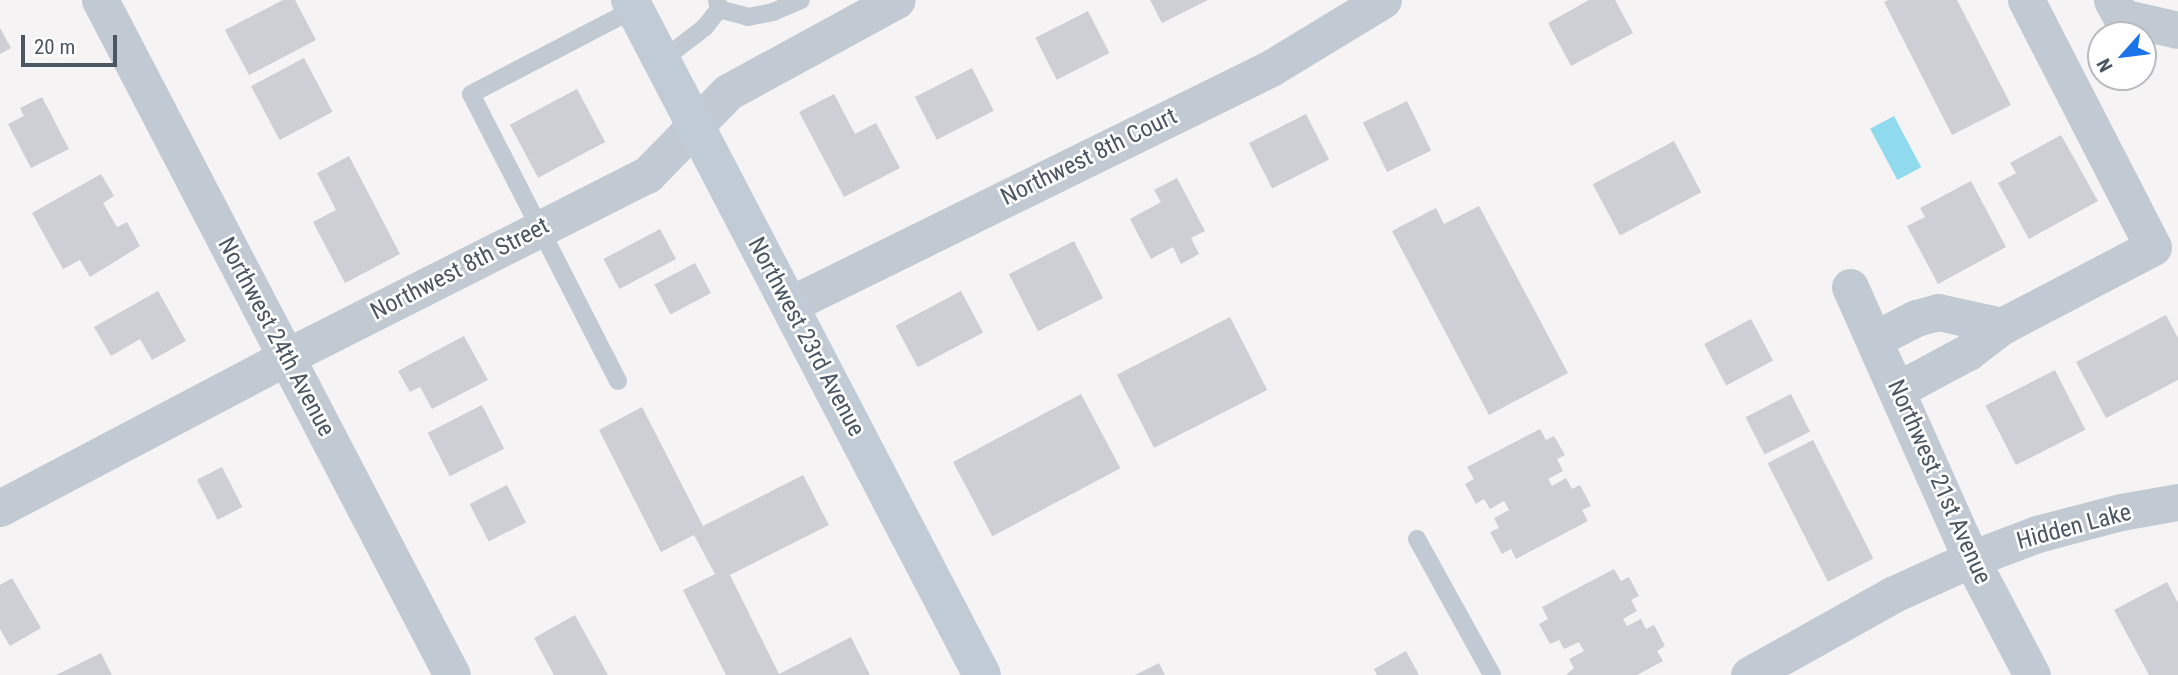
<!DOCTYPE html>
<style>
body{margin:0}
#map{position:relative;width:2178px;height:675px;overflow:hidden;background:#f5f3f3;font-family:"Roboto Condensed",sans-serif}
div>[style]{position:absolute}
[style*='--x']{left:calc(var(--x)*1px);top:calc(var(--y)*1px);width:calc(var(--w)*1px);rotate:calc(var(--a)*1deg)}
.water>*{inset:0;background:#90daee;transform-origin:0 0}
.building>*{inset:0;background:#cdcfd5;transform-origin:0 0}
.lane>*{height:18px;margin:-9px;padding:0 9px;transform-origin:9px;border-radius:9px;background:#c1cad2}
.street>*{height:37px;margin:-18.5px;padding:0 18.5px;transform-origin:18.5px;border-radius:18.5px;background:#c1cad2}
.secondary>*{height:38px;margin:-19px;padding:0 19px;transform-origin:19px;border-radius:19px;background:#c1cbd6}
span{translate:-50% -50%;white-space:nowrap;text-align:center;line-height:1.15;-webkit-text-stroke:5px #fff;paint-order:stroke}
.street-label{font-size:24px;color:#4a5661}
.north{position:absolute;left:2087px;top:21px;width:70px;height:70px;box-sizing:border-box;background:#fff;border:2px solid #b7bbc0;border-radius:50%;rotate:242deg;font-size:19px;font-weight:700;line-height:28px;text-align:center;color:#4a5661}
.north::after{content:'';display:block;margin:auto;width:24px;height:32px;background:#1a73e8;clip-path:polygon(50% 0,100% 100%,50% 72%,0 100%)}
.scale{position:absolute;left:21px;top:35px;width:96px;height:32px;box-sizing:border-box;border:4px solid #4a5661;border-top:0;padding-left:9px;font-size:21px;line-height:24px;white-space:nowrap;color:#4a5661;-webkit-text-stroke:5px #fff;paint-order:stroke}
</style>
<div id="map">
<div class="water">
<i style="left:1894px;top:116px;width:58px;height:27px;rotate:62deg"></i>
</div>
<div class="building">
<i style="clip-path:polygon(283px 0,295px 0,316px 40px,249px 75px,225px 30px)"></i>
<i style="clip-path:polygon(1150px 0,1208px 0,1162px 23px)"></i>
<i style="clip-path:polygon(1589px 0,1615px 0,1633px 33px,1571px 66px,1548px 23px)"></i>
<i style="clip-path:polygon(1888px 0,1957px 0,2011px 105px,1952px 135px,1884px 2px)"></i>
<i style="left:1088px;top:11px;width:47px;height:59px;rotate:63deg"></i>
<i style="clip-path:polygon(0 28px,11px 48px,0 54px)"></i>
<i style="left:304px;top:58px;width:61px;height:60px;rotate:62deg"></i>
<i style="left:972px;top:68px;width:48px;height:64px;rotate:63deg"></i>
<i style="left:577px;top:89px;width:60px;height:76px;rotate:62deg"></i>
<i style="clip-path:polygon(834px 94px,855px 134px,876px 123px,900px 168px,844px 197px,799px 112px)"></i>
<i style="clip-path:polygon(42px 97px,69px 149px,31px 168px,8px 124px,24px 116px,20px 108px)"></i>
<i style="left:1407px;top:101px;width:55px;height:49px;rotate:64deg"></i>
<i style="left:1306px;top:114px;width:51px;height:64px;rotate:63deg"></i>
<i style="clip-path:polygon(2061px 135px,2098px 201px,2029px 239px,1998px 183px,2016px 173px,2010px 163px)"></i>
<i style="left:1674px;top:141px;width:58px;height:92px;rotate:62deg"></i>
<i style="clip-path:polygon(349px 156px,400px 254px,345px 283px,313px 222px,336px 210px,317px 173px)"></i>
<i style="clip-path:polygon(101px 174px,114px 196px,103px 203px,117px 227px,127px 222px,140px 246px,90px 277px,80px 260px,63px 269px,32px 213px)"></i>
<i style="clip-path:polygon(1177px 178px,1205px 231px,1191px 238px,1199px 254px,1181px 264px,1173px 247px,1151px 259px,1130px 219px,1161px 202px,1154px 190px)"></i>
<i style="clip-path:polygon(1971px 181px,2006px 247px,1938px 284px,1907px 226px,1925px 217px,1920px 208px)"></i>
<i style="clip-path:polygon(1479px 206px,1568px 373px,1489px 415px,1392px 231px,1436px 208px,1444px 224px)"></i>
<i style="left:660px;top:229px;width:34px;height:64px;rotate:62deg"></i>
<i style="left:1074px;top:241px;width:64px;height:73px;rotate:63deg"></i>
<i style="left:695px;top:263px;width:34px;height:46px;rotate:62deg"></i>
<i style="clip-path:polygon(158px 291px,186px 341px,152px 360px,140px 339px,111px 356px,94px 327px)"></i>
<i style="left:961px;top:291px;width:47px;height:74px;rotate:62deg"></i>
<i style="clip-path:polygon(2166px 315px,2178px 338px,2178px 380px,2106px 418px,2076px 362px)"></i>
<i style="left:1230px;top:317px;width:82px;height:127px;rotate:63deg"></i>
<i style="left:1751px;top:319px;width:47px;height:53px;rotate:62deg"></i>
<i style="clip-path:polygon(464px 336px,488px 380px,432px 409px,420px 387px,410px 392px,398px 371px)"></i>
<i style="left:2055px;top:370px;width:67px;height:78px;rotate:63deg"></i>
<i style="left:1081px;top:394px;width:84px;height:145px;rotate:62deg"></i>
<i style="left:1791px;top:394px;width:42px;height:51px;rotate:63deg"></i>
<i style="left:482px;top:405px;width:49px;height:61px;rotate:63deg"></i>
<i style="clip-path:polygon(642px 407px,703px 526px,803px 475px,829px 525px,730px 575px,779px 674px,851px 637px,870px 675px,726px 675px,683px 590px,715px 574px,694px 535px,661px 552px,599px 430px)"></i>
<i style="clip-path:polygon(1540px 429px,1546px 440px,1554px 436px,1565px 455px,1557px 459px,1563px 471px,1548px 479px,1552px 486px,1566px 478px,1572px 489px,1580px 485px,1591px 506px,1582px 510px,1588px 521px,1516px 559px,1511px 549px,1502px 554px,1490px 532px,1499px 528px,1494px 518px,1509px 510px,1504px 501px,1490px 509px,1484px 499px,1476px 504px,1465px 484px,1474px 479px,1467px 467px)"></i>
<i style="left:1813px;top:440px;width:133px;height:51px;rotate:63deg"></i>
<i style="left:222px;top:467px;width:45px;height:28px;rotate:63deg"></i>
<i style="left:507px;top:485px;width:42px;height:42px;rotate:63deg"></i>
<i style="clip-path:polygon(1614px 569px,1621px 581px,1629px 577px,1639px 596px,1631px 600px,1637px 611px,1623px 619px,1627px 626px,1641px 619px,1646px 629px,1654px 625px,1665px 646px,1657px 651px,1663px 661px,1637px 675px,1566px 675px,1574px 668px,1569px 659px,1584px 651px,1579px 642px,1564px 649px,1559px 640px,1550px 644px,1539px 624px,1548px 619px,1542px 607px)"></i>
<i style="clip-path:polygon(12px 578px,41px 628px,10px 646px,0 629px,0 585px)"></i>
<i style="clip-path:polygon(2167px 582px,2178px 603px,2178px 675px,2149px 675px,2114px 610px)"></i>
<i style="clip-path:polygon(575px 615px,608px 675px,554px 675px,534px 638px)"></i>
<i style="clip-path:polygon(1406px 651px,1419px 675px,1377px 675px,1374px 669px)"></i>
<i style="clip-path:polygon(101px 653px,112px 675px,56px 675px)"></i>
<i style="clip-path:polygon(1159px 663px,1165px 675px,1135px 675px)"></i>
</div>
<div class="lane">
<i style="--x:719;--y:9;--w:30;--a:15"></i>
<i style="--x:748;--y:17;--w:25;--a:-11"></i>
<i style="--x:773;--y:12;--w:30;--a:-23"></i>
<i style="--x:661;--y:61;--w:56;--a:-37.7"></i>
<i style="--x:705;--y:27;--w:23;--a:-52"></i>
<i style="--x:719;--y:9;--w:9;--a:-103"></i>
<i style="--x:618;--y:381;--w:322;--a:-117.1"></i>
<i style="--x:471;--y:94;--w:184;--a:-27.5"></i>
<i style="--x:1417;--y:539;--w:155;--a:61.1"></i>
</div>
<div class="street">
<i style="--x:100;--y:0;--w:761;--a:62.46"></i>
<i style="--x:2112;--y:0;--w:19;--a:62"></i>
<i style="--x:2121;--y:17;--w:58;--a:12.8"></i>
<i style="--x:1850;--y:287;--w:298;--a:66"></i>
<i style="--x:1971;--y:559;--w:131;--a:62.3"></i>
<i style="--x:789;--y:305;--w:537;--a:-26.18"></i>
<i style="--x:1271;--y:68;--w:131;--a:-31.3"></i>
<i style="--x:1875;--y:339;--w:46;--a:-27.1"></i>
<i style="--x:1916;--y:318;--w:23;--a:-15"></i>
<i style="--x:1938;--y:312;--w:66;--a:12.3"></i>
<i style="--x:1897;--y:390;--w:81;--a:-28.2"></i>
<i style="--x:1968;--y:352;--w:43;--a:-37.4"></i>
<i style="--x:2002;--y:326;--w:170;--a:-27.6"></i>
<i style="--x:2153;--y:247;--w:278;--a:-117.2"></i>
<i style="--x:0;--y:508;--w:323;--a:-27.8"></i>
<i style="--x:286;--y:357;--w:404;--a:-26.8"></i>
<i style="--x:647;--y:175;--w:116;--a:-45.7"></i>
<i style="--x:728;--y:92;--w:192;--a:-28.6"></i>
<i style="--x:1749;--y:675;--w:166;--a:-29.2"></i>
<i style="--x:1894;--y:594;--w:85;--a:-24.4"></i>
<i style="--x:1971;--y:559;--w:71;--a:-20.7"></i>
<i style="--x:2037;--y:534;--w:87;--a:-14.7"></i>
<i style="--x:2121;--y:512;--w:58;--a:-10"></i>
</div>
<div class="secondary">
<i style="--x:630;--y:0;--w:761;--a:62.46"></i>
</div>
<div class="street-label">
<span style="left:1089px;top:157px;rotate:-26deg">Northwest 8th Court</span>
<span style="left:460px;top:269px;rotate:-27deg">Northwest 8th Street</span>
<span style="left:276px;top:337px;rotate:62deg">Northwest 24th Avenue</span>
<span style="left:806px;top:337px;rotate:62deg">Northwest 23rd Avenue</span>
<span style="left:1939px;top:482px;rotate:66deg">Northwest 21st Avenue</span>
<span style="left:2074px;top:527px;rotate:-15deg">Hidden Lake</span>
</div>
<div class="north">N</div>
<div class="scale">20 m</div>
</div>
